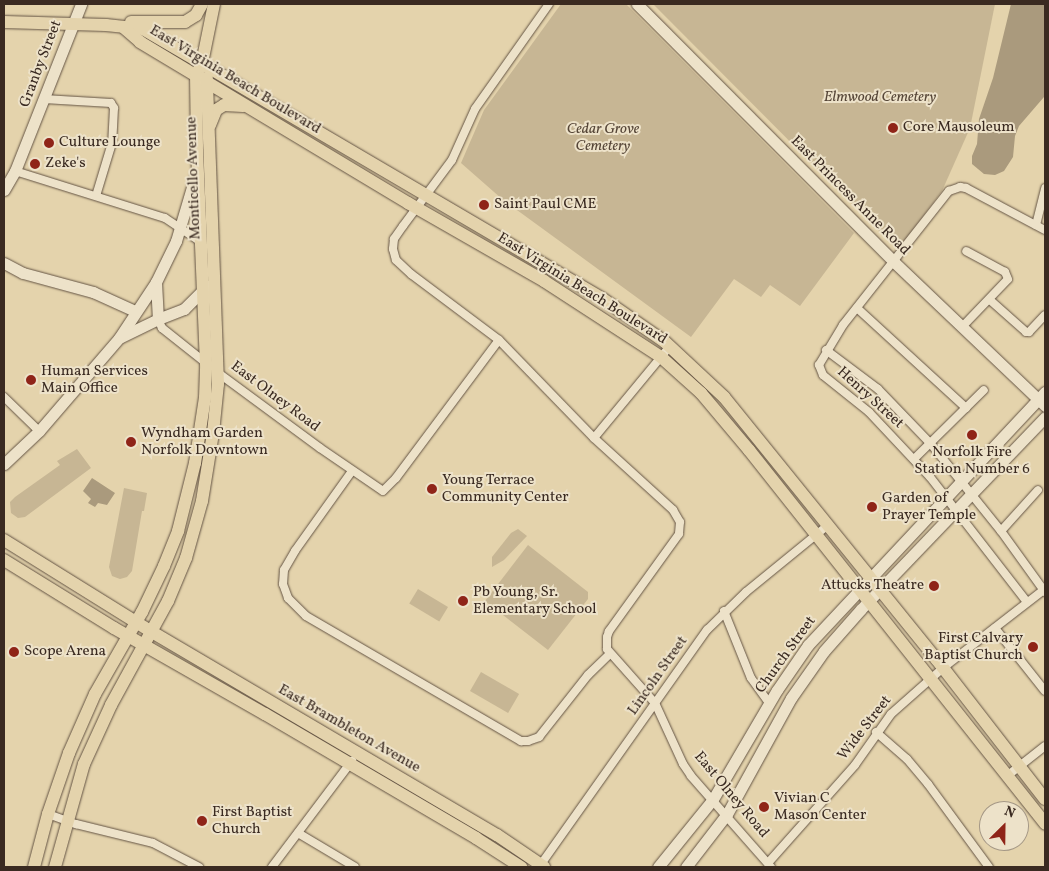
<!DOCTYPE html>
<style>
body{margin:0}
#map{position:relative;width:1049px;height:871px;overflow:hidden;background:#e4d3ac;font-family:Vollkorn,serif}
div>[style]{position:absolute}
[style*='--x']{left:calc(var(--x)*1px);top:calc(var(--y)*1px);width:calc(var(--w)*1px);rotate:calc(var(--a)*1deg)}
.green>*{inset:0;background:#c7b694;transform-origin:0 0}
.water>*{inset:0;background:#aa9a7d}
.roads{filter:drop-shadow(0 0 1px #645444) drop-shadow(0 0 1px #645444)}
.street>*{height:8px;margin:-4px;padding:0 4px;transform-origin:4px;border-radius:4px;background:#ede2c9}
.secondary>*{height:11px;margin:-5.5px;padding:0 5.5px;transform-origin:5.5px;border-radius:5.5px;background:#ede2c9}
.primary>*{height:12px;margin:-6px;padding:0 6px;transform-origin:6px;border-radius:6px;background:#e4d3ac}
.dots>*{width:14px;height:14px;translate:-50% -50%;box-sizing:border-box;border:2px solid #ede2c9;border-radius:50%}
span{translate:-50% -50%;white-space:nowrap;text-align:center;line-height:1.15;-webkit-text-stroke:4px #ede2c9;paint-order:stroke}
.street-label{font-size:15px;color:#3a2a21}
.park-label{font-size:15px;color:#564638;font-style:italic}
.poi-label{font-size:15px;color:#3a2a21}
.left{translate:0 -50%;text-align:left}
.right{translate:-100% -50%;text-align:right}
.frame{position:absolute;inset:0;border:5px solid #3a2a21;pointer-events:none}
.north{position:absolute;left:979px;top:801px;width:50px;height:50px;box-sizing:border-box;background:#ede2c9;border:1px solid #a59886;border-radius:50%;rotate:23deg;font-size:14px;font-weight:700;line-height:20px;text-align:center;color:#3a2a21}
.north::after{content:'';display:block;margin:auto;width:18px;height:22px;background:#8f2418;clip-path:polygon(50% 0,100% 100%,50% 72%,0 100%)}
</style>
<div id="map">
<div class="green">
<i style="clip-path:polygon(561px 4px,626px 4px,854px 233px,800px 306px,770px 285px,761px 297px,734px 279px,691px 337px,502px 199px,461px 163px,484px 110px)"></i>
<i style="clip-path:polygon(653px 4px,995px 4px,970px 128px,942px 191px,898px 250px)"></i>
<i style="clip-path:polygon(77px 449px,91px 468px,25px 517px,18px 518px,11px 513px,10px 502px,15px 497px,60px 465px,57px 461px)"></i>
<i style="clip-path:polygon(124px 488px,147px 493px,144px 511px,142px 511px,132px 571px,127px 577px,120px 579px,112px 576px,109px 567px)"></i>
<i style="clip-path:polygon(518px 529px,527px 536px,504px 560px,492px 567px,492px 557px,511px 533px)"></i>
<i style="clip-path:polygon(528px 545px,588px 592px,588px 599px,548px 650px,485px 601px)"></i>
<i style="left:418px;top:589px;width:35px;height:17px;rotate:31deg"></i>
<i style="left:481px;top:672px;width:44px;height:22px;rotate:30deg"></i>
</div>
<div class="water">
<i style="clip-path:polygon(1011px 4px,1045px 4px,1044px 97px,1019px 126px,1015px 136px,1013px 157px,1004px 171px,995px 175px,984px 174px,972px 164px,972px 156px,977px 144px,979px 119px,993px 78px)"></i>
<i style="clip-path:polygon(92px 478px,115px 493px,107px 505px,98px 503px,95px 507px,88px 503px,91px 499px,83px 491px)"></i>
</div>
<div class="roads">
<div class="street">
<i style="--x:549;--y:4;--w:128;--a:125.2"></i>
<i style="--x:475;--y:109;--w:56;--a:114.3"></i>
<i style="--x:452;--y:160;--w:82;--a:126.6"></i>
<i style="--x:403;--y:226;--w:16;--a:125"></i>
<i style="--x:394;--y:239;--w:10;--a:96"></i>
<i style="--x:393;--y:249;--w:11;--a:75"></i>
<i style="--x:396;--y:260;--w:21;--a:43"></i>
<i style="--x:411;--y:274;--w:110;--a:36.9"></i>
<i style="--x:499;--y:340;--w:136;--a:45.9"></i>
<i style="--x:594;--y:438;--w:107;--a:42.3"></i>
<i style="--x:673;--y:510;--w:14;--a:60"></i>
<i style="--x:680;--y:522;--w:12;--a:95"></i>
<i style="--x:679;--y:534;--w:120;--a:125.8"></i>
<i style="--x:609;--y:631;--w:6;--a:108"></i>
<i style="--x:607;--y:637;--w:12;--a:90"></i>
<i style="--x:607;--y:649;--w:72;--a:48.4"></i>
<i style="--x:655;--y:703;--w:67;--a:65.3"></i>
<i style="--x:683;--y:764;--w:14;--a:56"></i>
<i style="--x:691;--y:776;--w:121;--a:48.7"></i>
<i style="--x:44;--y:99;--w:67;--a:3.4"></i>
<i style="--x:111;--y:103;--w:6;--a:59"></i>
<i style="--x:114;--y:108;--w:35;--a:93"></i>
<i style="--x:112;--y:143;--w:55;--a:106.8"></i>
<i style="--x:15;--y:171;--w:157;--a:17.4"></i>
<i style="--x:165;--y:218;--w:43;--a:33.7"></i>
<i style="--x:1036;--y:225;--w:38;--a:-76"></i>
<i style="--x:990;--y:300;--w:48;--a:41.6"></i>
<i style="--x:1026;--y:332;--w:3;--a:0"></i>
<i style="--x:1029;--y:332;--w:23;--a:-47"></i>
<i style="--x:857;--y:308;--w:148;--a:42.5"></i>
<i style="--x:158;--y:319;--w:10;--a:66"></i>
<i style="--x:162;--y:328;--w:56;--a:38.5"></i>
<i style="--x:962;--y:327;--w:66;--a:-46.2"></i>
<i style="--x:1008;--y:279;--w:8;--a:-113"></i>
<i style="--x:1005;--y:272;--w:44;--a:-151.7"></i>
<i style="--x:826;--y:350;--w:65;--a:36.9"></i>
<i style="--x:878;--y:389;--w:76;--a:46.1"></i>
<i style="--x:931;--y:444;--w:112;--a:51.2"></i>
<i style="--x:1001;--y:531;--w:75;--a:54.2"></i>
<i style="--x:217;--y:372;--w:128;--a:36.4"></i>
<i style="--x:320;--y:448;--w:76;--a:34.3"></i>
<i style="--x:383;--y:491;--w:18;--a:-45"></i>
<i style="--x:396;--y:478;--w:172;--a:-53.3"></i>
<i style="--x:4;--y:397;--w:49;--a:44.2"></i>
<i style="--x:594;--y:438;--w:119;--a:-50.4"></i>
<i style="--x:914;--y:459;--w:98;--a:-44.6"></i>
<i style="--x:352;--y:471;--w:98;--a:125.5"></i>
<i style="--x:295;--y:551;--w:22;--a:120"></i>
<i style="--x:284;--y:570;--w:14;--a:94"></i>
<i style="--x:283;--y:584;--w:15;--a:70"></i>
<i style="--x:288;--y:598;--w:25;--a:45"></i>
<i style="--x:306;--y:616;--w:249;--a:30.2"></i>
<i style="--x:521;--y:741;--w:7;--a:0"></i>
<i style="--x:528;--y:741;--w:12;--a:-20"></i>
<i style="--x:539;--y:737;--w:79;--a:-51.7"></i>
<i style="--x:588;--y:675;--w:30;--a:-44"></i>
<i style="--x:1001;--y:531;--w:55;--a:-47.9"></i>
<i style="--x:1027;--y:602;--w:158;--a:-127.8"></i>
<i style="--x:930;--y:477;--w:89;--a:-133.2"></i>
<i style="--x:869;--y:412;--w:59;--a:-141.2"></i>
<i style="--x:823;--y:375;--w:11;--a:-112"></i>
<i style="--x:819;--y:365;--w:47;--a:-59"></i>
<i style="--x:843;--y:325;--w:171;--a:-51.7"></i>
<i style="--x:949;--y:191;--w:12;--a:-20"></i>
<i style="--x:960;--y:187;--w:6;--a:9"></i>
<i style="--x:966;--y:188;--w:89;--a:28"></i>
<i style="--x:724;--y:611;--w:72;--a:68.1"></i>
<i style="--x:751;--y:678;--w:31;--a:54"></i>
<i style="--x:995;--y:628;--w:80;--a:51.6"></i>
<i style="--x:876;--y:732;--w:41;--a:41.1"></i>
<i style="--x:907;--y:759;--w:33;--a:50"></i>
<i style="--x:928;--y:784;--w:103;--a:53.7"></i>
<i style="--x:1007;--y:776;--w:48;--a:-38.3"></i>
<i style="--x:48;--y:814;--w:30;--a:20"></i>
<i style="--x:76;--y:824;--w:79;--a:13.9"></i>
<i style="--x:153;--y:843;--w:52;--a:27.6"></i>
<i style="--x:298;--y:833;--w:66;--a:30.8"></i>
<i style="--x:768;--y:863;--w:131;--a:-48.4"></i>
<i style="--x:855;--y:765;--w:62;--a:-54.8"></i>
<i style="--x:891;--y:714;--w:69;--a:-41.5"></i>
<i style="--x:943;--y:668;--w:129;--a:-37.8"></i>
<i style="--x:272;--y:867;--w:133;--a:-53"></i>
<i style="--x:539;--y:867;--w:291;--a:-54.7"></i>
<i style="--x:707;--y:630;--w:54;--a:-44.3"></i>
<i style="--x:746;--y:592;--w:104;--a:-39.2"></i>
</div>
<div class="secondary">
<i style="--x:637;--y:4;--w:364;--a:45.1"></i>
<i style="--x:894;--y:262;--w:209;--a:43.6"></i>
<i style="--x:4;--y:190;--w:22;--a:-60"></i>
<i style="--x:15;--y:171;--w:180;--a:-68.4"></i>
<i style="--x:4;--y:263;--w:21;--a:28"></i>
<i style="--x:23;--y:273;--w:73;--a:15.2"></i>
<i style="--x:93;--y:292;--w:46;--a:24.3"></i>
<i style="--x:156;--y:282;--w:37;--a:87"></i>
<i style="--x:121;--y:337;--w:41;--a:-25.9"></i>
<i style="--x:158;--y:319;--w:28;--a:-21"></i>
<i style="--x:184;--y:309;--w:33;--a:-45"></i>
<i style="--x:4;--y:464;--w:48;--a:-43.3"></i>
<i style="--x:39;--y:431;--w:123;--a:-49.3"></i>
<i style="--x:119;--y:338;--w:67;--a:-56.5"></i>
<i style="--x:156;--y:282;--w:46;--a:-64"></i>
<i style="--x:176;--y:241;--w:74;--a:-73.5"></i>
<i style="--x:658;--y:867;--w:87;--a:-51"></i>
<i style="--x:713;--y:799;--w:126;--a:-59.6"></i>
<i style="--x:777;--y:690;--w:55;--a:-55.4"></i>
<i style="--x:808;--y:645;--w:347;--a:-46.9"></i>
<i style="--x:686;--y:867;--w:67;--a:-52.3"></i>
<i style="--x:727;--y:814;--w:132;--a:-61.1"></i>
<i style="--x:791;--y:698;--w:57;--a:-54.9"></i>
<i style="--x:824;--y:651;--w:56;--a:-48.6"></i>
<i style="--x:861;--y:609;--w:266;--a:-46.2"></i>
</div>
<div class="primary">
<i style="--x:4;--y:22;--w:102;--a:1.7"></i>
<i style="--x:106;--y:25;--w:37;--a:6"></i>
<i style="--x:143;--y:29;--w:533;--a:30.41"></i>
<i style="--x:603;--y:299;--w:75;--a:34.7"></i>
<i style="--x:665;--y:342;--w:81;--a:43"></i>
<i style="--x:724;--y:397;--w:338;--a:51"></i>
<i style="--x:937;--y:660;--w:176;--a:52.2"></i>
<i style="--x:131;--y:22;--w:54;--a:0"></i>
<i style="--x:185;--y:22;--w:13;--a:-32"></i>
<i style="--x:196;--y:15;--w:13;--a:-61"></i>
<i style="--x:123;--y:27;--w:23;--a:41"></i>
<i style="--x:140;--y:42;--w:313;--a:31"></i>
<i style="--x:408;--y:203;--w:157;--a:29.8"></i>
<i style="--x:544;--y:281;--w:140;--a:33"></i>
<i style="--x:661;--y:357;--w:54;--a:42"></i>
<i style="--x:701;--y:393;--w:75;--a:49.9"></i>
<i style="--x:749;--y:450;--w:477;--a:51.6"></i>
<i style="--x:210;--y:125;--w:16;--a:-68"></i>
<i style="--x:216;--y:110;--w:9;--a:-32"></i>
<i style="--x:224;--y:105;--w:19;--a:3"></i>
<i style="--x:4;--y:540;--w:174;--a:31.9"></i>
<i style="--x:152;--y:632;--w:400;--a:30.5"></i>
<i style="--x:497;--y:835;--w:57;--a:34.2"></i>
<i style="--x:4;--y:560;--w:129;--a:31.7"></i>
<i style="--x:114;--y:628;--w:174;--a:29.7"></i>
<i style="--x:265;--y:714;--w:245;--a:30.4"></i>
<i style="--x:476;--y:838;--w:54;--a:32.8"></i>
<i style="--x:34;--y:867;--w:55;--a:-75.2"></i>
<i style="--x:48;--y:814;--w:65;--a:-71"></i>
<i style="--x:69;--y:753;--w:64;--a:-66.2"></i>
<i style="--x:95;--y:694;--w:95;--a:-60.2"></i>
<i style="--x:142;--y:612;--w:51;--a:-64.4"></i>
<i style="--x:164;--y:566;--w:38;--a:-68"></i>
<i style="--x:178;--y:531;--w:70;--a:-76"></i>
<i style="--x:195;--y:463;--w:66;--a:-81.3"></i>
<i style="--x:205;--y:398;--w:34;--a:-88"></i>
<i style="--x:206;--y:364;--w:218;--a:-92.4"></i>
<i style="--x:197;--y:146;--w:71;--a:-90.8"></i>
<i style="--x:196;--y:75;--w:13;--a:-63"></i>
<i style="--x:202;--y:63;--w:60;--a:-78.5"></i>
<i style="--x:55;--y:867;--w:107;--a:-74.3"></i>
<i style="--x:84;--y:764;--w:65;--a:-65.4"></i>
<i style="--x:111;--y:705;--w:119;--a:-61.3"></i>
<i style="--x:168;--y:601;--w:47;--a:-67.3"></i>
<i style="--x:186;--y:558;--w:59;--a:-74.3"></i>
<i style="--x:202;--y:501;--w:69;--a:-80.8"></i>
<i style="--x:213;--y:433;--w:49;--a:-84.2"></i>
<i style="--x:218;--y:384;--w:307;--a:-92.1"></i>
</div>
</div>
<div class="dots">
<i style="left:893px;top:128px;background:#8f2418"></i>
<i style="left:49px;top:143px;background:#8f2418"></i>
<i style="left:35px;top:164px;background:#8f2418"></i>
<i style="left:484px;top:205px;background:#8f2418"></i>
<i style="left:31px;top:380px;background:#8f2418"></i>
<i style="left:972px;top:435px;background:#8f2418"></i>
<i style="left:131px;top:442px;background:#8f2418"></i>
<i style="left:432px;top:489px;background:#8f2418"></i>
<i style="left:872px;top:507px;background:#8f2418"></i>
<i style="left:934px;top:586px;background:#8f2418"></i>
<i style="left:463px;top:601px;background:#8f2418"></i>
<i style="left:1033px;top:647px;background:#8f2418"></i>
<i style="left:14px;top:652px;background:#8f2418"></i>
<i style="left:764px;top:807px;background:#8f2418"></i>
<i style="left:202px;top:821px;background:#8f2418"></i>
</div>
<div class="street-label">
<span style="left:41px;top:64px;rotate:-69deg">Granby Street</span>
<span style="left:235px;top:80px;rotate:31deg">East Virginia Beach Boulevard</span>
<span style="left:194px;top:178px;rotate:-92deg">Monticello Avenue</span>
<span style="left:850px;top:196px;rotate:45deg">East Princess Anne Road</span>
<span style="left:582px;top:289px;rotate:32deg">East Virginia Beach Boulevard</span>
<span style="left:275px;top:397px;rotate:37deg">East Olney Road</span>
<span style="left:870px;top:398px;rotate:42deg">Henry Street</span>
<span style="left:786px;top:655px;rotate:-54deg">Church Street</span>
<span style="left:658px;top:676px;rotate:-55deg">Lincoln Street</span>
<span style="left:865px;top:728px;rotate:-52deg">Wide Street</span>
<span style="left:349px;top:729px;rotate:30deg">East Brambleton Avenue</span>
<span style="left:731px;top:795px;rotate:50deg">East Olney Road</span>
</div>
<div class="park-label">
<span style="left:880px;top:98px">Elmwood Cemetery</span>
<span style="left:603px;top:138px">Cedar Grove<br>Cemetery</span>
</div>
<div class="poi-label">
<span class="left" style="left:903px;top:128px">Core Mausoleum</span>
<span class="left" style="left:59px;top:143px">Culture Lounge</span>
<span class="left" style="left:45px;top:164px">Zeke's</span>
<span class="left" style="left:494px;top:205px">Saint Paul CME</span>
<span class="left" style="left:41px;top:380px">Human Services<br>Main Office</span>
<span class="left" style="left:141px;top:442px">Wyndham Garden<br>Norfolk Downtown</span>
<span style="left:972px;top:461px">Norfolk Fire<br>Station Number 6</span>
<span class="left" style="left:442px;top:489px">Young Terrace<br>Community Center</span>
<span class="left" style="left:882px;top:507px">Garden of<br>Prayer Temple</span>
<span class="right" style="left:924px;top:586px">Attucks Theatre</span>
<span class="left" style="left:473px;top:601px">Pb Young, Sr.<br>Elementary School</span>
<span class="right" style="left:1023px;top:647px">First Calvary<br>Baptist Church</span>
<span class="left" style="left:24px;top:652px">Scope Arena</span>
<span class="left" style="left:774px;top:807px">Vivian C<br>Mason Center</span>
<span class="left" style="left:212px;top:821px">First Baptist<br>Church</span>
</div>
<div class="frame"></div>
<div class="north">N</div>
</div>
